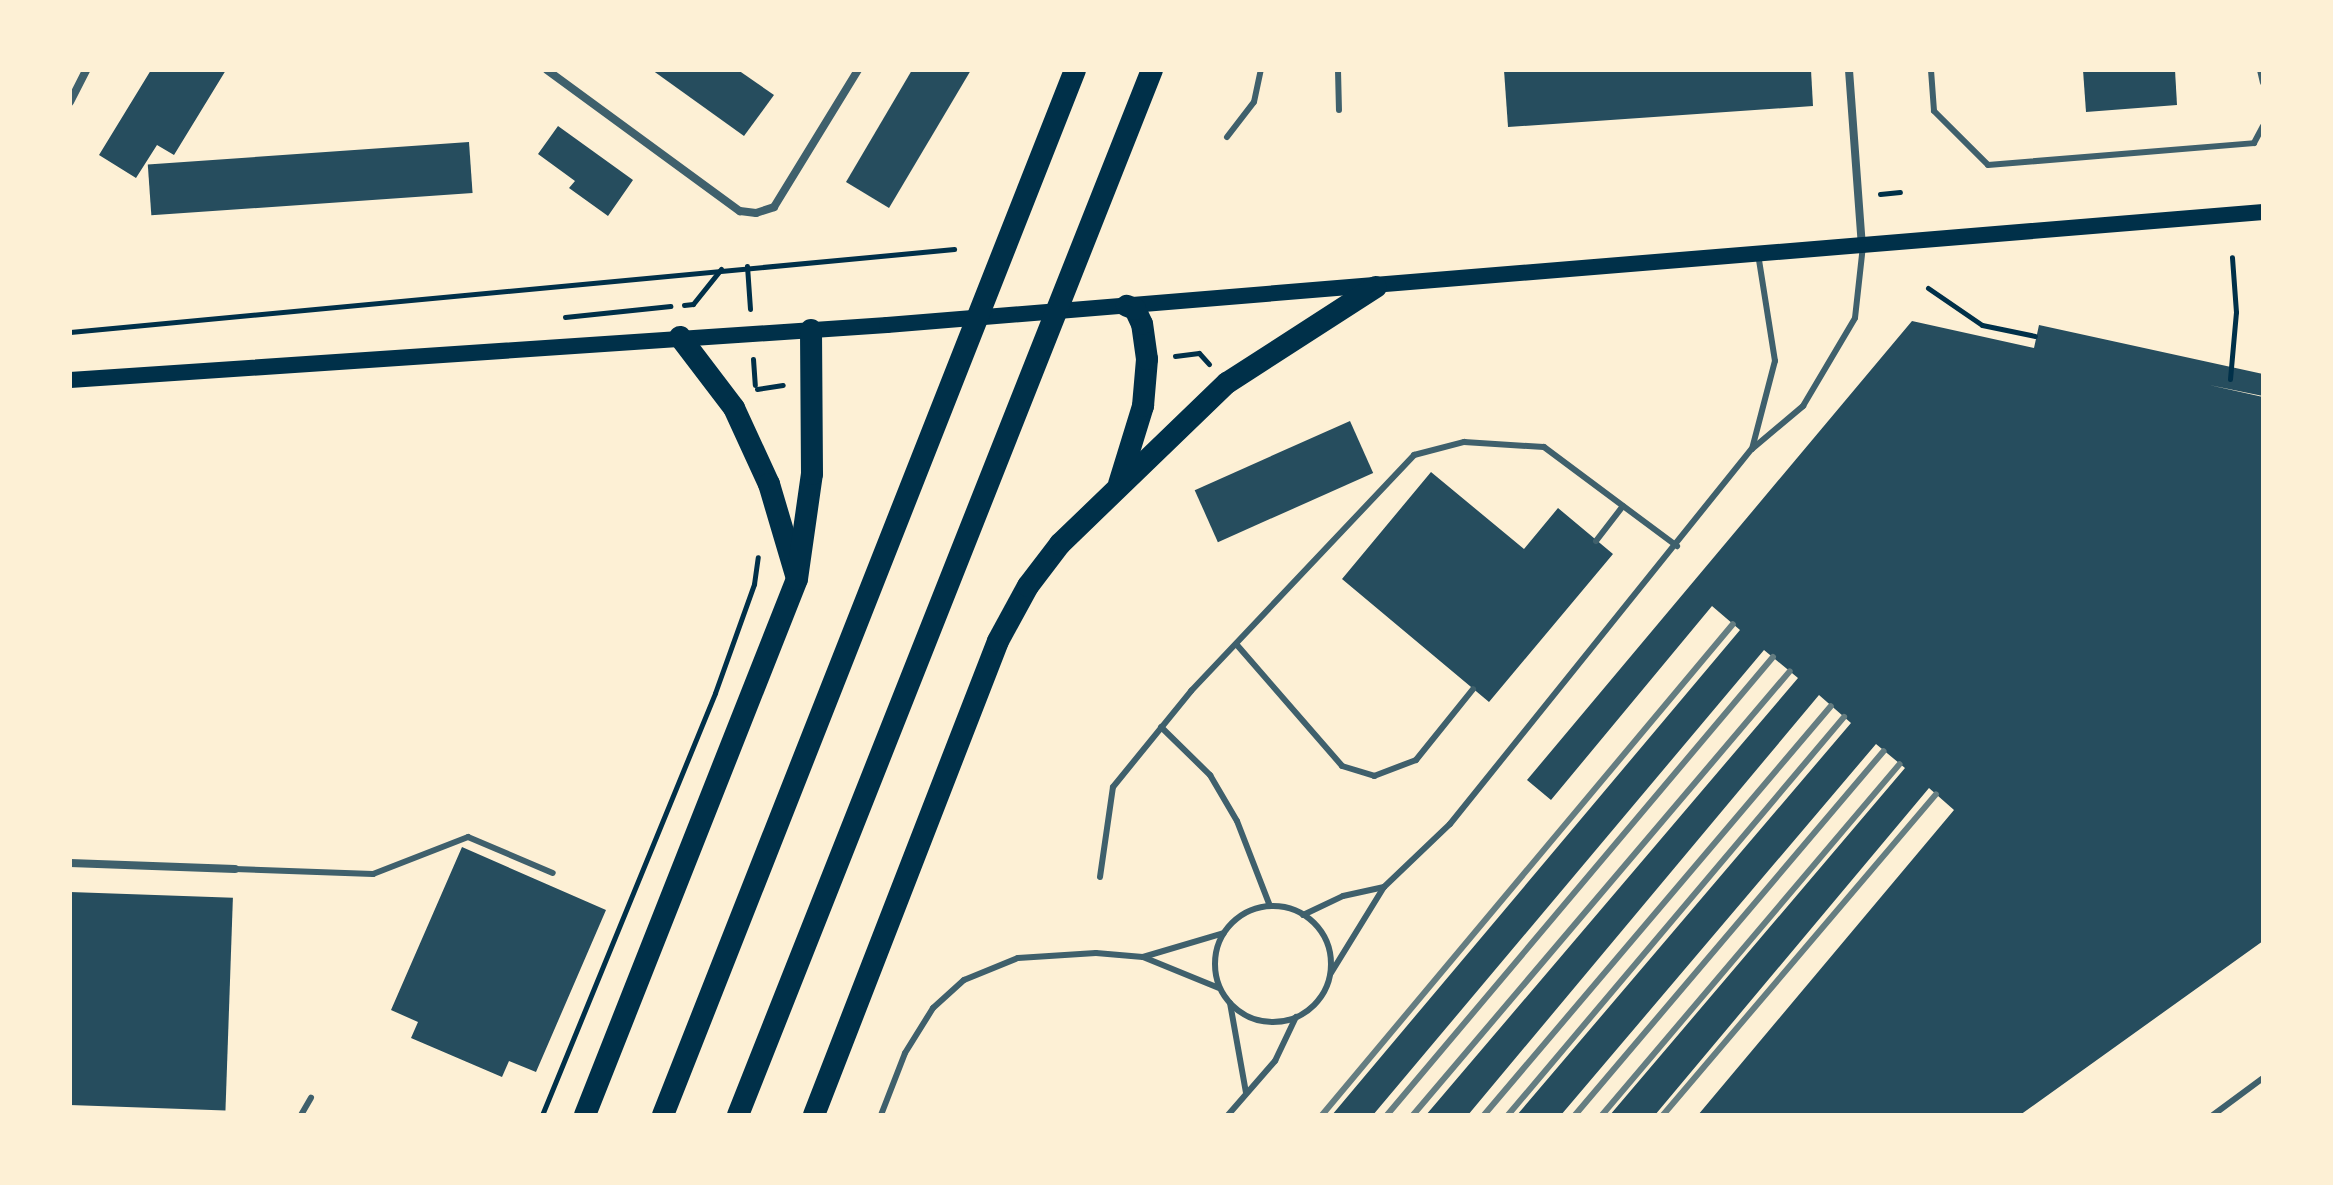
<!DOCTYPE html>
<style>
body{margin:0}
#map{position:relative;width:2333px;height:1185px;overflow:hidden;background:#fdf0d5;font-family:Spectral,serif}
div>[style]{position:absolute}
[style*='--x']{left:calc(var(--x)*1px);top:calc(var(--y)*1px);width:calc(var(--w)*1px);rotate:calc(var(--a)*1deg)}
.building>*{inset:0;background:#264d5e;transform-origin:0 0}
.path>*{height:5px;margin:-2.5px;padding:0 2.5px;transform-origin:2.5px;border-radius:2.5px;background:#003049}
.service>*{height:6px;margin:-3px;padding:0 3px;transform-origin:3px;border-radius:3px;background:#3f606c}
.service>.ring{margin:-3px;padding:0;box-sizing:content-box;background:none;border:6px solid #3f606c;border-radius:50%}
.minor>*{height:8px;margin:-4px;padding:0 4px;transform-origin:4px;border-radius:4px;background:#3f606c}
.secondary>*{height:16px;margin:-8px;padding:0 8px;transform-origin:8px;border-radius:8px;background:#003049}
.trunk>*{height:22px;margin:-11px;padding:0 11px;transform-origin:11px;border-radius:11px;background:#003049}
.rail>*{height:6px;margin:-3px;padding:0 3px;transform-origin:3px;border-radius:3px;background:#657d81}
span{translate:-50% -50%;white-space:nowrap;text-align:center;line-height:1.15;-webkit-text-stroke:6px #fdf0d5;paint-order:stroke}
.frame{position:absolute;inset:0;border:72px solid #fdf0d5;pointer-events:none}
</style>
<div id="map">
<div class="building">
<i style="clip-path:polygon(151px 70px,226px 70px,174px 155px,157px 145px,136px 178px,99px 155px)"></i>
<i style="clip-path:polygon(652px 70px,738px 70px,774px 95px,744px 136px)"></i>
<i style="clip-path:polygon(912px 70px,971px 70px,889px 208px,846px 182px)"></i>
<i style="clip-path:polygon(1504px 70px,1811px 70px,1813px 106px,1508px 127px)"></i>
<i style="clip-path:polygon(2083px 70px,2175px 70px,2177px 105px,2086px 112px)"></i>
<i style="clip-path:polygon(558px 126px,633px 180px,608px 216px,569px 188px,575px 181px,538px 154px)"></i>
<i style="left:469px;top:142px;width:51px;height:322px;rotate:86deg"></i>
<i style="clip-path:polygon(1912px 321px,2034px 348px,2039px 325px,2263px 374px,2263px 396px,2209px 385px,2263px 397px,2263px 941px,2020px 1115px,1698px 1115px,1954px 810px,1929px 788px,1655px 1115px,1610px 1115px,1905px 768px,1876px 744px,1561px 1115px,1517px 1115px,1851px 723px,1819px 695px,1468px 1115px,1426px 1115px,1798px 678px,1764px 650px,1373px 1115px,1332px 1115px,1740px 630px,1712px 606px,1551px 800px,1527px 780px)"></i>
<i style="left:1350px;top:421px;width:57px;height:170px;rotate:66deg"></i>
<i style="clip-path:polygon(1431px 472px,1524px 549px,1558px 508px,1613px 554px,1489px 702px,1342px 579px)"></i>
<i style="clip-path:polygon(462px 847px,606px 910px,536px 1072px,509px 1061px,502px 1077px,411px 1038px,418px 1022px,391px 1010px)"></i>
<i style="left:70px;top:892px;width:163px;height:213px;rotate:2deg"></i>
</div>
<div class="path">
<i style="--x:1880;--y:194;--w:20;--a:-6"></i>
<i style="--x:747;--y:266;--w:43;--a:86"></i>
<i style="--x:1928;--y:288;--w:65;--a:34.4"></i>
<i style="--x:1982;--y:325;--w:54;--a:11.7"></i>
<i style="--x:684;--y:305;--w:9;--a:-6"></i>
<i style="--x:693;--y:304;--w:45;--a:-51.3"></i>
<i style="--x:565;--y:317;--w:106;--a:-6"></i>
<i style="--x:70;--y:332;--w:888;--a:-5.36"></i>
<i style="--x:1175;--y:356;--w:24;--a:-7"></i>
<i style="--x:1199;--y:353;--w:15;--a:48"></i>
<i style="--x:753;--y:359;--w:26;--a:86"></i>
<i style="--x:2230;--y:379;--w:67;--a:-84.9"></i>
<i style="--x:2236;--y:312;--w:55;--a:-94.2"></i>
<i style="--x:757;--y:389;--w:26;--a:-9"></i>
<i style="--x:542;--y:1115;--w:456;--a:-67.7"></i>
<i style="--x:715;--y:693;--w:116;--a:-70.3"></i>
<i style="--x:754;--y:584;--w:27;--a:-82"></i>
</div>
<div class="service">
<i style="--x:1338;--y:70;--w:40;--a:88.6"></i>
<i style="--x:1931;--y:70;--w:41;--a:85.8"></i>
<i style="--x:1934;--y:111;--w:76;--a:45"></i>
<i style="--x:1988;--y:165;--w:267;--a:-4.7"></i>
<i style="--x:2254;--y:143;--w:19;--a:-62"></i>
<i style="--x:2260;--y:70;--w:13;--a:77"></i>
<i style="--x:1227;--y:137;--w:44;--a:-52.4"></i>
<i style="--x:1254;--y:102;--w:33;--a:-78"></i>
<i style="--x:1752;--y:449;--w:91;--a:-75.4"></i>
<i style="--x:1775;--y:361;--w:108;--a:-99"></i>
<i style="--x:1596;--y:541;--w:44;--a:-52.4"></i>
<i style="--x:1237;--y:645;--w:160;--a:49"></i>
<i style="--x:1342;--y:766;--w:34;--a:17"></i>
<i style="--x:1374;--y:776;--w:45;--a:-20.9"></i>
<i style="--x:1416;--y:760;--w:91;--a:-51.2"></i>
<i style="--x:1161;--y:727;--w:69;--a:44.4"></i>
<i style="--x:1210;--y:775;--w:53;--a:59.6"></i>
<i style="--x:1237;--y:821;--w:91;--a:68.8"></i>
<i style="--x:235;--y:869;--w:138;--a:2.1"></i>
<i style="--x:373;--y:874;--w:102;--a:-21.3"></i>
<i style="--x:468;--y:837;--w:92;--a:23"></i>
<i style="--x:1100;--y:877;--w:91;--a:-81.8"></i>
<i style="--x:1113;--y:787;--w:124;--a:-50.9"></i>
<i style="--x:1191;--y:691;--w:325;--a:-46.6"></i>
<i style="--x:1414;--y:455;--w:52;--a:-14.6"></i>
<i style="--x:1464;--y:442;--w:80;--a:3.6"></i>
<i style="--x:1544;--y:447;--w:166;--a:36.7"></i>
<i class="ring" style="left:1215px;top:906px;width:110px;height:110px"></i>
<i style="--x:1303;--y:915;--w:44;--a:-25.4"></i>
<i style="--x:1343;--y:896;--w:42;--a:-12.4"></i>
<i style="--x:1143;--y:957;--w:84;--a:-16.5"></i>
<i style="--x:1331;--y:973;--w:101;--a:-58.4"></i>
<i style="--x:1384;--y:887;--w:91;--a:-43.7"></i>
<i style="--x:1450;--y:824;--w:481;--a:-51.2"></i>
<i style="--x:1752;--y:449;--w:67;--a:-40.1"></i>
<i style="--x:1803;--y:406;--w:102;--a:-59.4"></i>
<i style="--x:1855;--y:318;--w:72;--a:-83.7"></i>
<i style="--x:1230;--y:1003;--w:91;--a:79.9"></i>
<i style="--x:301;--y:1115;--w:20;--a:-60"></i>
<i style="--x:881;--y:1115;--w:66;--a:-68.8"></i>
<i style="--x:905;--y:1053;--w:53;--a:-58.1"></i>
<i style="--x:933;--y:1008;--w:42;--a:-42.1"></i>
<i style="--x:964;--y:980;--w:58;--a:-22.2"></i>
<i style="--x:1018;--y:958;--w:78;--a:-3.7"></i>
<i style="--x:1096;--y:953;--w:47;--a:4.9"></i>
<i style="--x:1143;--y:957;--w:82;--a:22.2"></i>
<i style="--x:1228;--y:1115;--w:72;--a:-49"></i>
<i style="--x:1275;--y:1061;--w:49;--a:-64.5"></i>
<i style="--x:2213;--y:1115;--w:62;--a:-36.5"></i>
</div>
<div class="minor">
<i style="--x:547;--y:70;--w:239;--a:36.2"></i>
<i style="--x:740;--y:211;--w:16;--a:7"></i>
<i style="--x:756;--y:213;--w:19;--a:-18"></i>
<i style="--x:774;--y:207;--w:161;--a:-58.5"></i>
<i style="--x:1849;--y:70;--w:175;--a:85.8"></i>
<i style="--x:70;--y:102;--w:36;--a:-63"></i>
<i style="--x:70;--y:863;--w:165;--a:2.1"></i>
</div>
<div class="secondary">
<i style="--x:70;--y:380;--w:819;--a:-3.85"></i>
<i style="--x:887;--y:325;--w:1381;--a:-4.69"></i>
</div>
<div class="trunk">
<i style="--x:680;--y:337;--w:89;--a:52.7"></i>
<i style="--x:734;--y:408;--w:84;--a:65.3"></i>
<i style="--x:769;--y:484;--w:95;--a:73.5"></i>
<i style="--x:1119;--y:484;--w:82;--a:-72.9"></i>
<i style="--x:1143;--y:406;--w:47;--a:-85.1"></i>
<i style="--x:1147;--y:359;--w:35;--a:-98"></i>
<i style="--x:1142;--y:324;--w:17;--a:-115"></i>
<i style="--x:1135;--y:309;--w:9;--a:-159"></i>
<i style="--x:585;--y:1115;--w:576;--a:-68.42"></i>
<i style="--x:797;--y:579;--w:106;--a:-81.9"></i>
<i style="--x:812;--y:474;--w:144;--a:-90.4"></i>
<i style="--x:663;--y:1115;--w:1123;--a:-68.48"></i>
<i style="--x:738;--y:1115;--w:1124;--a:-68.39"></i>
<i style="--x:814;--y:1115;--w:508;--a:-68.78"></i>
<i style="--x:998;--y:641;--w:63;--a:-61.4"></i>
<i style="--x:1028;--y:586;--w:53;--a:-52.7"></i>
<i style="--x:1060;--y:544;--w:232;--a:-44"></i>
<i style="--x:1227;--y:383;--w:177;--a:-32.8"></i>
</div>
<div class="rail">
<i style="--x:1322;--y:1115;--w:640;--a:-50.07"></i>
<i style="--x:1387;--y:1115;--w:599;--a:-49.88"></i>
<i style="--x:1413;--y:1115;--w:582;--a:-49.67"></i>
<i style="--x:1484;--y:1115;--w:536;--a:-49.69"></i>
<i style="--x:1508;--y:1115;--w:521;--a:-49.83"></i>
<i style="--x:1575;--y:1115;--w:477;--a:-49.7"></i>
<i style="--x:1602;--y:1115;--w:460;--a:-49.7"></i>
<i style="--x:1663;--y:1115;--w:421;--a:-49.6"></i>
</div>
<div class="frame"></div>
</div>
